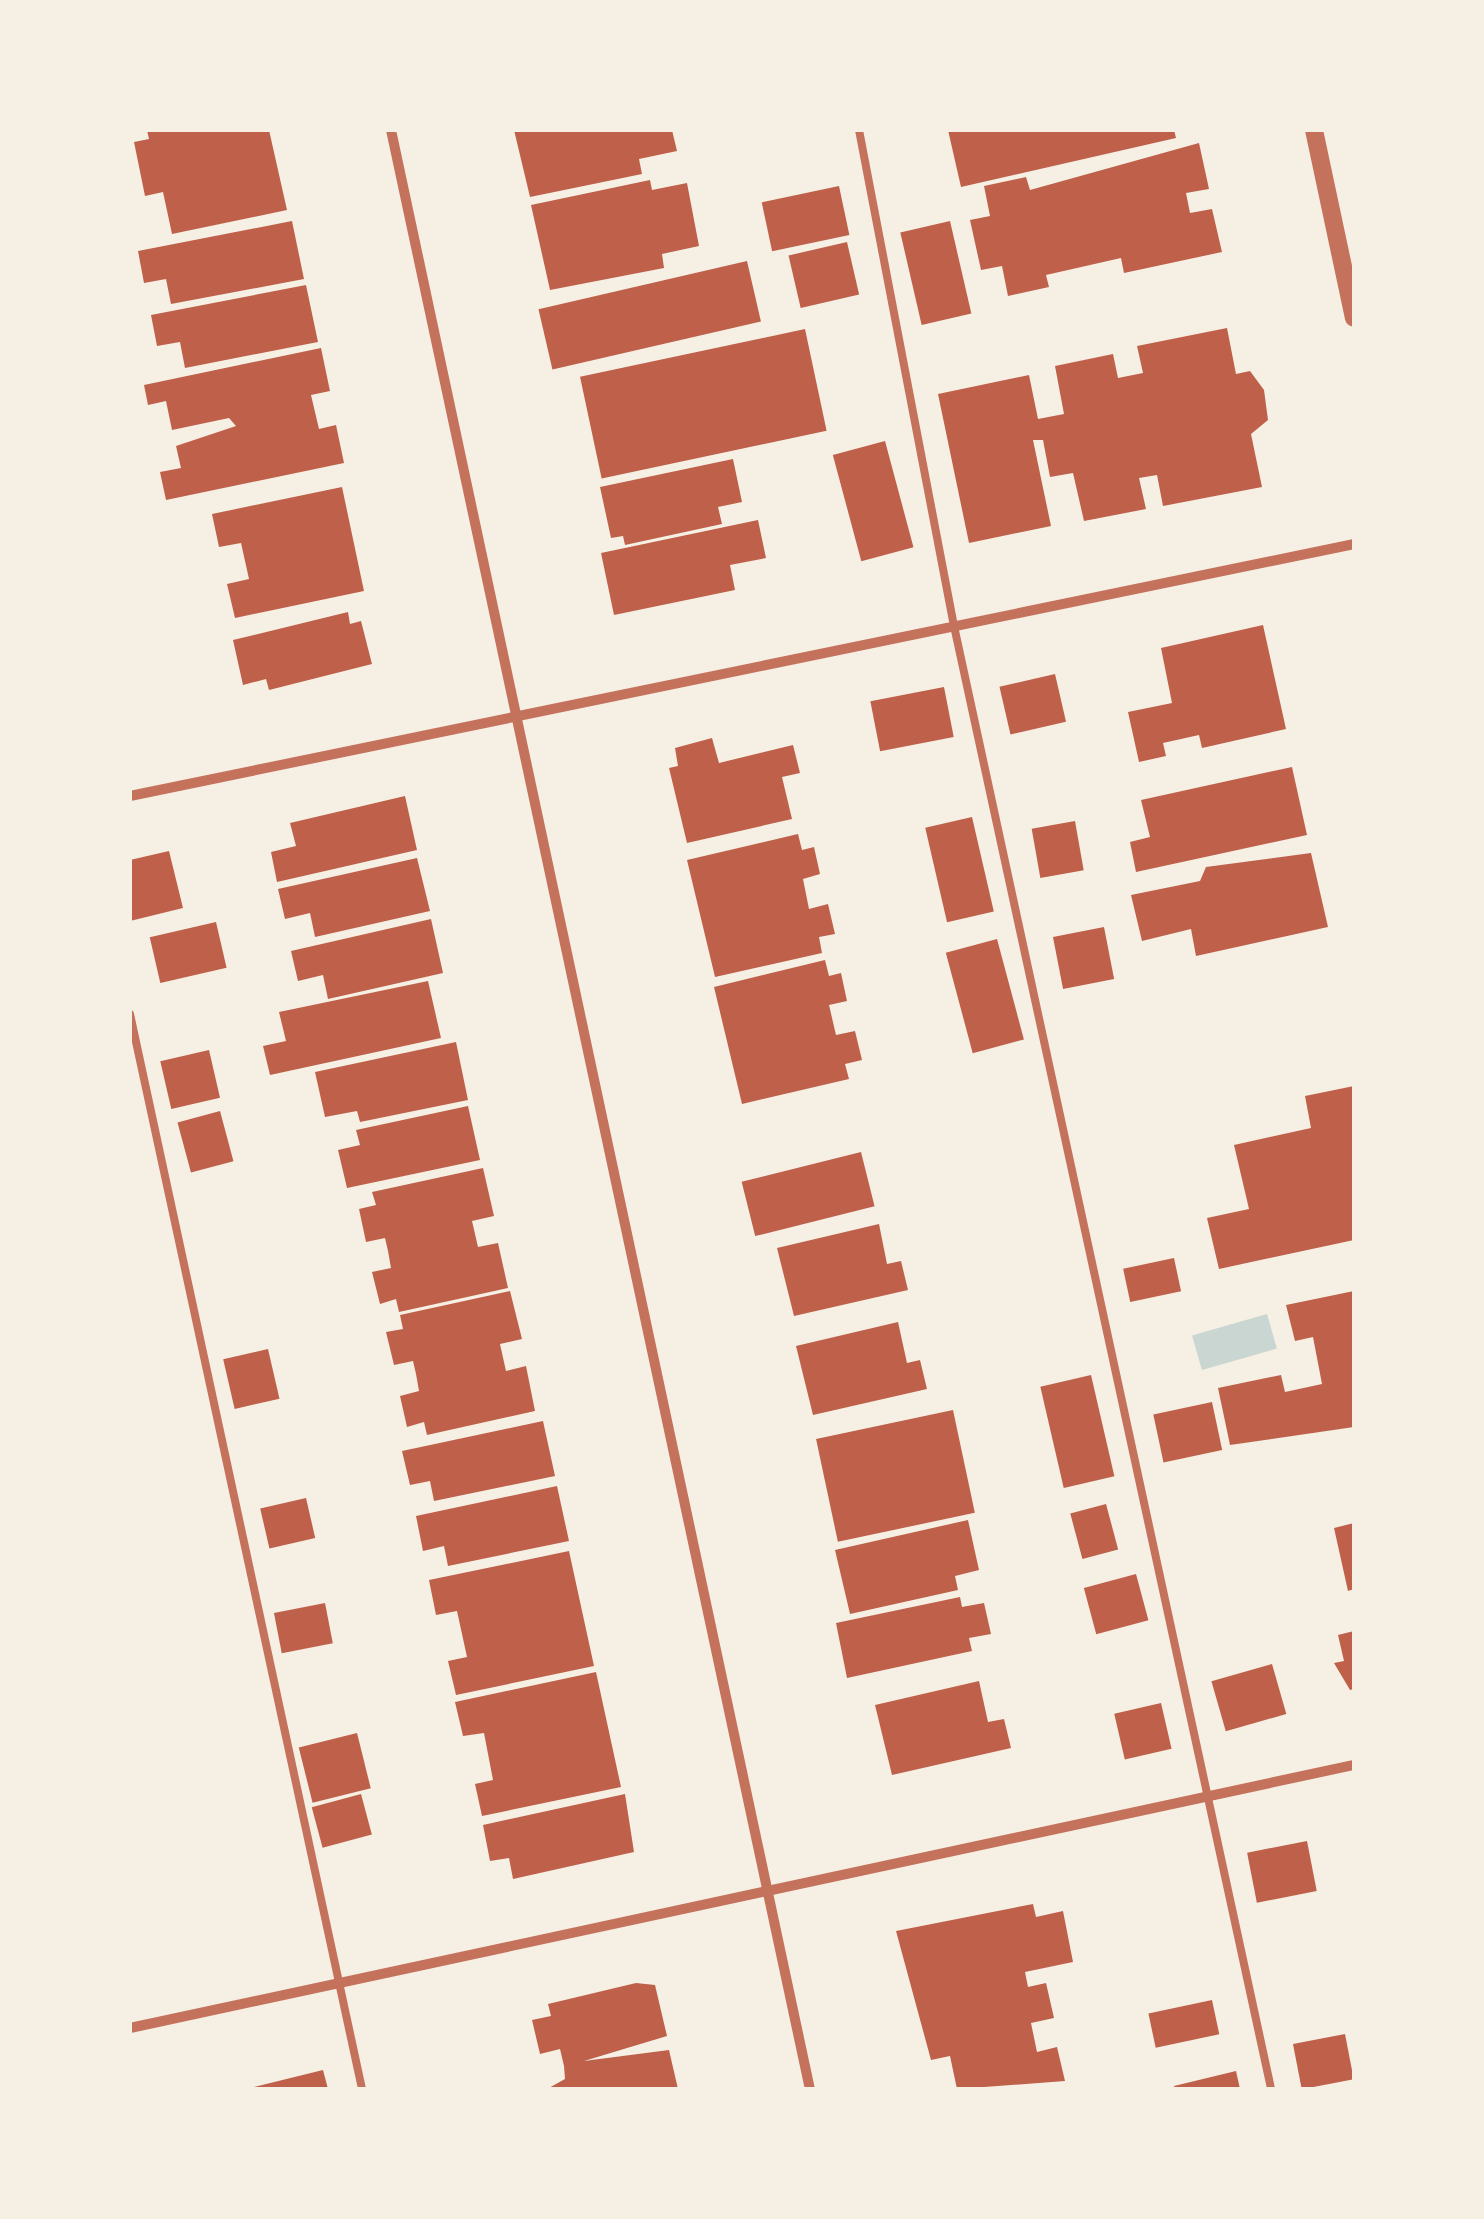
<!DOCTYPE html>
<style>
body{margin:0}
#map{position:relative;width:1484px;height:2219px;overflow:hidden;background:#f6efe4;font-family:Inter,sans-serif}
div>[style]{position:absolute}
[style*='--x']{left:calc(var(--x)*1px);top:calc(var(--y)*1px);width:calc(var(--w)*1px);rotate:calc(var(--a)*1deg)}
.water>*{inset:0;background:#c9d6d2;transform-origin:0 0}
.building>*{inset:0;background:#bf614a;transform-origin:0 0}
.service>*{height:8px;margin:-4px;padding:0 4px;transform-origin:4px;border-radius:4px;background:#c5725c}
.minor>*{height:10px;margin:-5px;padding:0 5px;transform-origin:5px;border-radius:5px;background:#c5725c}
.tertiary>*{height:18px;margin:-9px;padding:0 9px;transform-origin:9px;border-radius:9px;background:#c5725c}
span{translate:-50% -50%;white-space:nowrap;text-align:center;line-height:1.15;-webkit-text-stroke:9px #f6efe4;paint-order:stroke}
.frame{position:absolute;inset:0;border:132px solid #f6efe4;pointer-events:none}
</style>
<div id="map">
<div class="water">
<i style="left:1267px;top:1314px;width:36px;height:78px;rotate:74deg"></i>
</div>
<div class="building">
<i style="clip-path:polygon(147px 130px,269px 130px,287px 210px,172px 234px,163px 192px,145px 196px,134px 142px,149px 139px)"></i>
<i style="clip-path:polygon(514px 130px,672px 130px,677px 151px,639px 159px,642px 174px,530px 197px)"></i>
<i style="clip-path:polygon(948px 130px,1174px 130px,1176px 138px,961px 187px)"></i>
<i style="clip-path:polygon(1199px 143px,1209px 189px,1186px 193px,1190px 213px,1212px 209px,1222px 252px,1124px 273px,1121px 258px,1046px 275px,1049px 287px,1008px 296px,1002px 266px,981px 270px,970px 220px,990px 216px,984px 186px,1026px 177px,1030px 190px)"></i>
<i style="clip-path:polygon(650px 180px,652px 190px,687px 183px,699px 246px,662px 254px,664px 268px,550px 290px,531px 205px)"></i>
<i style="left:839px;top:186px;width:50px;height:79px;rotate:78deg"></i>
<i style="clip-path:polygon(292px 221px,304px 279px,171px 304px,166px 279px,144px 283px,138px 251px)"></i>
<i style="left:950px;top:221px;width:95px;height:51px;rotate:77deg"></i>
<i style="left:847px;top:242px;width:54px;height:60px;rotate:77deg"></i>
<i style="left:747px;top:261px;width:62px;height:214px;rotate:77deg"></i>
<i style="clip-path:polygon(306px 285px,318px 342px,185px 368px,180px 342px,157px 346px,151px 315px)"></i>
<i style="clip-path:polygon(1227px 328px,1236px 374px,1250px 371px,1264px 390px,1268px 420px,1251px 434px,1262px 487px,1163px 506px,1157px 475px,1139px 478px,1146px 509px,1084px 521px,1073px 473px,1050px 477px,1043px 440px,1033px 440px,1051px 526px,969px 543px,938px 394px,1029px 375px,1038px 419px,1064px 414px,1055px 366px,1113px 354px,1118px 378px,1143px 373px,1137px 346px)"></i>
<i style="left:805px;top:329px;width:104px;height:230px;rotate:78deg"></i>
<i style="clip-path:polygon(321px 348px,330px 391px,311px 395px,319px 429px,336px 425px,344px 463px,166px 500px,160px 472px,181px 468px,176px 446px,236px 426px,229px 418px,172px 430px,166px 401px,148px 405px,144px 385px)"></i>
<i style="left:885px;top:441px;width:110px;height:54px;rotate:75deg"></i>
<i style="clip-path:polygon(733px 459px,742px 502px,718px 507px,722px 524px,625px 545px,623px 536px,611px 538px,600px 487px)"></i>
<i style="clip-path:polygon(342px 487px,364px 591px,235px 618px,227px 584px,249px 579px,241px 543px,219px 547px,212px 514px)"></i>
<i style="clip-path:polygon(758px 520px,766px 558px,730px 565px,735px 590px,614px 615px,601px 553px)"></i>
<i style="clip-path:polygon(348px 612px,350px 624px,361px 621px,372px 664px,269px 690px,266px 679px,243px 685px,233px 640px)"></i>
<i style="clip-path:polygon(1263px 625px,1286px 729px,1202px 748px,1199px 735px,1163px 743px,1166px 756px,1139px 762px,1128px 712px,1172px 703px,1161px 648px)"></i>
<i style="left:1055px;top:674px;width:49px;height:57px;rotate:77deg"></i>
<i style="left:944px;top:687px;width:51px;height:75px;rotate:79deg"></i>
<i style="clip-path:polygon(712px 738px,719px 763px,793px 745px,800px 773px,782px 777px,792px 819px,687px 843px,669px 768px,678px 766px,675px 748px)"></i>
<i style="clip-path:polygon(1292px 767px,1307px 835px,1136px 872px,1130px 842px,1150px 837px,1141px 800px)"></i>
<i style="clip-path:polygon(405px 796px,417px 850px,277px 882px,271px 852px,296px 846px,290px 823px)"></i>
<i style="left:972px;top:817px;width:97px;height:48px;rotate:77deg"></i>
<i style="left:1075px;top:821px;width:50px;height:44px;rotate:80deg"></i>
<i style="clip-path:polygon(798px 834px,802px 850px,814px 847px,820px 874px,803px 879px,809px 909px,828px 904px,835px 934px,819px 937px,822px 953px,715px 977px,687px 860px)"></i>
<i style="clip-path:polygon(169px 851px,183px 908px,130px 921px,130px 860px)"></i>
<i style="clip-path:polygon(1311px 853px,1328px 927px,1196px 956px,1191px 929px,1142px 941px,1131px 895px,1200px 881px,1206px 867px)"></i>
<i style="clip-path:polygon(417px 858px,430px 911px,315px 937px,310px 913px,285px 919px,278px 889px)"></i>
<i style="clip-path:polygon(431px 919px,443px 973px,328px 999px,323px 975px,298px 981px,291px 951px)"></i>
<i style="left:216px;top:922px;width:47px;height:68px;rotate:77deg"></i>
<i style="left:1104px;top:927px;width:53px;height:52px;rotate:79deg"></i>
<i style="left:997px;top:939px;width:104px;height:53px;rotate:75deg"></i>
<i style="clip-path:polygon(825px 960px,829px 976px,841px 973px,847px 1001px,829px 1005px,836px 1035px,855px 1031px,862px 1060px,845px 1064px,849px 1079px,742px 1104px,714px 987px)"></i>
<i style="clip-path:polygon(428px 981px,441px 1038px,270px 1075px,263px 1046px,286px 1041px,279px 1012px)"></i>
<i style="clip-path:polygon(456px 1042px,468px 1100px,360px 1122px,357px 1111px,325px 1117px,315px 1072px)"></i>
<i style="left:209px;top:1050px;width:49px;height:50px;rotate:77deg"></i>
<i style="clip-path:polygon(1354px 1086px,1354px 1240px,1219px 1269px,1207px 1218px,1249px 1209px,1234px 1145px,1311px 1128px,1305px 1096px)"></i>
<i style="clip-path:polygon(468px 1106px,480px 1160px,347px 1188px,338px 1150px,360px 1145px,356px 1130px)"></i>
<i style="left:220px;top:1111px;width:52px;height:44px;rotate:75deg"></i>
<i style="left:861px;top:1152px;width:56px;height:123px;rotate:76deg"></i>
<i style="clip-path:polygon(483px 1168px,494px 1216px,472px 1221px,478px 1247px,498px 1243px,508px 1288px,399px 1312px,396px 1299px,380px 1304px,372px 1272px,391px 1268px,388px 1251px,385px 1238px,366px 1242px,359px 1209px,376px 1205px,372px 1192px)"></i>
<i style="clip-path:polygon(879px 1224px,887px 1264px,901px 1261px,908px 1290px,794px 1316px,777px 1248px)"></i>
<i style="left:1174px;top:1258px;width:34px;height:52px;rotate:78deg"></i>
<i style="clip-path:polygon(510px 1291px,522px 1339px,500px 1344px,506px 1371px,526px 1366px,535px 1411px,427px 1435px,424px 1422px,407px 1427px,400px 1396px,419px 1391px,416px 1374px,413px 1361px,394px 1365px,386px 1332px,403px 1329px,400px 1315px)"></i>
<i style="clip-path:polygon(1354px 1291px,1354px 1427px,1230px 1445px,1218px 1388px,1281px 1375px,1285px 1392px,1322px 1384px,1313px 1337px,1295px 1341px,1286px 1305px)"></i>
<i style="clip-path:polygon(898px 1322px,907px 1363px,920px 1360px,927px 1389px,813px 1415px,796px 1346px)"></i>
<i style="left:268px;top:1349px;width:51px;height:46px;rotate:77deg"></i>
<i style="left:1091px;top:1375px;width:104px;height:52px;rotate:77deg"></i>
<i style="left:1212px;top:1402px;width:49px;height:60px;rotate:78deg"></i>
<i style="left:953px;top:1410px;width:105px;height:140px;rotate:78deg"></i>
<i style="clip-path:polygon(543px 1421px,555px 1476px,434px 1501px,430px 1481px,410px 1485px,402px 1451px)"></i>
<i style="clip-path:polygon(557px 1486px,569px 1541px,448px 1566px,444px 1546px,423px 1551px,416px 1516px)"></i>
<i style="left:306px;top:1498px;width:41px;height:47px;rotate:77deg"></i>
<i style="left:1106px;top:1504px;width:47px;height:37px;rotate:75deg"></i>
<i style="clip-path:polygon(968px 1520px,979px 1570px,955px 1576px,958px 1590px,850px 1614px,835px 1550px)"></i>
<i style="clip-path:polygon(1354px 1523px,1354px 1589px,1348px 1591px,1334px 1528px)"></i>
<i style="clip-path:polygon(569px 1551px,594px 1666px,456px 1695px,448px 1661px,467px 1657px,457px 1611px,436px 1615px,429px 1580px)"></i>
<i style="left:1136px;top:1574px;width:48px;height:54px;rotate:75deg"></i>
<i style="clip-path:polygon(960px 1597px,962px 1607px,984px 1603px,991px 1634px,969px 1638px,972px 1651px,847px 1678px,836px 1623px)"></i>
<i style="left:325px;top:1603px;width:41px;height:52px;rotate:79deg"></i>
<i style="clip-path:polygon(1354px 1631px,1354px 1689px,1350px 1690px,1334px 1663px,1344px 1661px,1338px 1635px)"></i>
<i style="left:1272px;top:1664px;width:52px;height:63px;rotate:74deg"></i>
<i style="clip-path:polygon(596px 1672px,621px 1787px,482px 1816px,475px 1784px,493px 1780px,484px 1733px,463px 1736px,455px 1702px)"></i>
<i style="clip-path:polygon(979px 1681px,988px 1722px,1004px 1719px,1011px 1748px,892px 1775px,875px 1705px)"></i>
<i style="left:1161px;top:1703px;width:47px;height:48px;rotate:77deg"></i>
<i style="left:357px;top:1733px;width:57px;height:60px;rotate:76deg"></i>
<i style="left:361px;top:1794px;width:42px;height:51px;rotate:75deg"></i>
<i style="clip-path:polygon(625px 1794px,634px 1852px,513px 1879px,509px 1858px,490px 1861px,483px 1825px)"></i>
<i style="left:1307px;top:1841px;width:51px;height:61px;rotate:79deg"></i>
<i style="clip-path:polygon(1033px 1904px,1036px 1917px,1063px 1911px,1073px 1962px,1025px 1972px,1028px 1987px,1046px 1983px,1054px 2018px,1031px 2023px,1037px 2052px,1057px 2047px,1065px 2081px,957px 2089px,950px 2056px,931px 2060px,896px 1931px)"></i>
<i style="clip-path:polygon(636px 1983px,655px 1985px,667px 2036px,584px 2061px,669px 2050px,678px 2089px,547px 2089px,565px 2079px,564px 2066px,560px 2049px,540px 2054px,532px 2020px,551px 2016px,548px 2004px)"></i>
<i style="left:1212px;top:2000px;width:35px;height:65px;rotate:78deg"></i>
<i style="left:1345px;top:2034px;width:46px;height:53px;rotate:79deg"></i>
<i style="clip-path:polygon(323px 2070px,328px 2089px,250px 2089px,250px 2088px)"></i>
<i style="clip-path:polygon(1236px 2071px,1240px 2089px,1175px 2089px,1174px 2086px)"></i>
</div>
<div class="service">
<i style="--x:859;--y:130;--w:505;--a:79.16"></i>
<i style="--x:954;--y:626;--w:1497;--a:77.77"></i>
<i style="--x:130;--y:1014;--w:1100;--a:77.82"></i>
</div>
<div class="minor">
<i style="--x:391;--y:130;--w:2003;--a:77.93"></i>
<i style="--x:130;--y:796;--w:1250;--a:-11.63"></i>
<i style="--x:130;--y:2028;--w:1252;--a:-12.13"></i>
</div>
<div class="tertiary">
<i style="--x:1314;--y:130;--w:192;--a:78"></i>
</div>
<div class="frame"></div>
</div>
